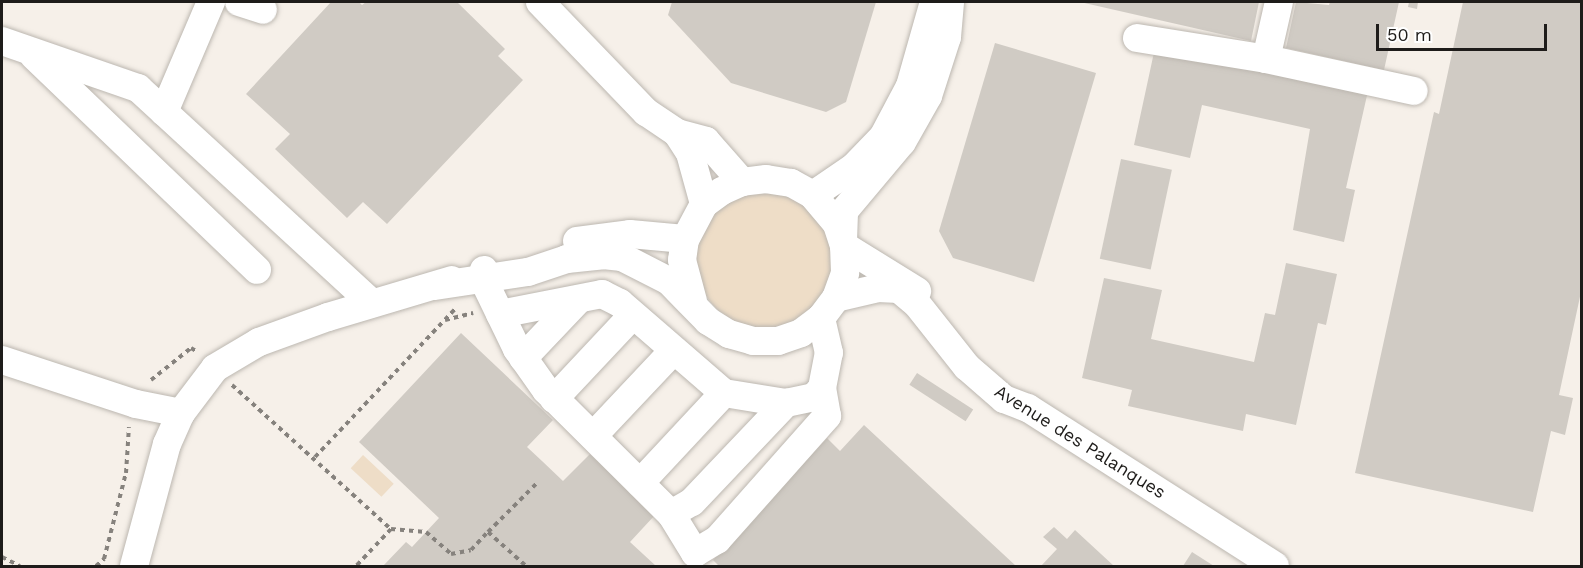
<!DOCTYPE html>
<style>
body{margin:0}
#map{position:relative;width:1583px;height:568px;overflow:hidden;background:#f6f0e9;font-family:"Work Sans",sans-serif}
div>[style]{position:absolute}
[style*='--x']{left:calc(var(--x)*1px);top:calc(var(--y)*1px);width:calc(var(--w)*1px);rotate:calc(var(--a)*1deg)}
.green>*{inset:0;background:#eeddc7;transform-origin:0 0}
.round{border-radius:50%}
.building>*{inset:0;background:#d0cbc4;transform-origin:0 0}
.path>*{height:4px;margin-top:-2px;transform-origin:0;background:repeating-linear-gradient(90deg,#86827d 0 4.5px,transparent 0 9px)}
.roads{filter:drop-shadow(0 0 2px #bcb7b0) drop-shadow(0 0 2px #bcb7b0)}
.minor>*{height:28px;margin:-14px;padding:0 14px;transform-origin:14px;border-radius:14px;background:#fff}
span{translate:-50% -50%;white-space:nowrap;text-align:center;line-height:1.15;-webkit-text-stroke:5px #fff;paint-order:stroke}
.street-label{font-size:18px;color:#1e1c1a}
.frame{position:absolute;inset:0;border:3px solid #1e1c1a;pointer-events:none}
.scale{position:absolute;left:1376px;top:24px;width:171px;height:27px;box-sizing:border-box;border:3px solid #1e1c1a;border-top:0;padding-left:8px;font-size:18px;line-height:21px;white-space:nowrap;color:#1e1c1a;-webkit-text-stroke:4px #fff;paint-order:stroke}
</style>
<div id="map">
<div class="green">
<i class="round" style="left:696px;top:192px;width:136px;height:136px"></i>
<i style="left:363px;top:455px;width:42px;height:18px;rotate:43deg"></i>
</div>
<div class="building">
<i style="clip-path:polygon(331px 2px,359px 2px,362px 5px,366px 2px,457px 2px,505px 49px,498px 56px,523px 80px,387px 224px,363px 202px,347px 218px,275px 149px,290px 134px,246px 94px)"></i>
<i style="clip-path:polygon(672px 2px,876px 2px,846px 102px,826px 112px,731px 83px,668px 15px)"></i>
<i style="clip-path:polygon(1080px 2px,1259px 2px,1251px 41px)"></i>
<i style="clip-path:polygon(1296px 2px,1329px 5px,1330px 2px,1399px 2px,1384px 70px,1286px 48px)"></i>
<i style="clip-path:polygon(1409px 2px,1418px 2px,1417px 9px,1408px 7px)"></i>
<i style="clip-path:polygon(1463px 2px,1581px 2px,1581px 292px,1559px 395px,1573px 398px,1565px 435px,1551px 431px,1533px 512px,1355px 473px,1434px 112px,1439px 114px)"></i>
<i style="clip-path:polygon(995px 43px,1096px 73px,1034px 282px,953px 258px,939px 231px)"></i>
<i style="clip-path:polygon(1156px 43px,1368px 91px,1346px 188px,1355px 190px,1344px 242px,1293px 230px,1310px 129px,1202px 105px,1190px 158px,1134px 145px)"></i>
<i style="left:1121px;top:159px;width:52px;height:102px;rotate:12deg"></i>
<i style="clip-path:polygon(1286px 263px,1337px 274px,1326px 325px,1318px 323px,1296px 425px,1246px 414px,1243px 431px,1210px 424px,1128px 406px,1132px 390px,1082px 378px,1104px 278px,1162px 290px,1151px 339px,1254px 362px,1265px 313px,1275px 315px)"></i>
<i style="clip-path:polygon(461px 333px,553px 420px,527px 447px,542px 461px,563px 481px,590px 454px,655px 515px,630px 542px,656px 566px,383px 566px,406px 542px,412px 547px,439px 518px,359px 442px)"></i>
<i style="left:917px;top:373px;width:67px;height:14px;rotate:33deg"></i>
<i style="clip-path:polygon(864px 425px,1016px 566px,719px 566px,713px 560px,827px 438px,840px 451px)"></i>
<i style="clip-path:polygon(1054px 527px,1067px 539px,1075px 530px,1114px 566px,1041px 566px,1057px 549px,1043px 537px)"></i>
<i style="clip-path:polygon(1192px 552px,1214px 566px,1183px 566px)"></i>
</div>
<div class="path">
<i style="--x:445;--y:320;--w:29;--a:-14"></i>
<i style="--x:151;--y:380;--w:51;--a:-38.7"></i>
<i style="--x:191;--y:348;--w:6;--a:31"></i>
<i style="--x:232;--y:385;--w:215;--a:42.2"></i>
<i style="--x:391;--y:529;--w:51;--a:133.4"></i>
<i style="--x:315;--y:457;--w:204;--a:-46.6"></i>
<i style="--x:391;--y:529;--w:35;--a:5"></i>
<i style="--x:426;--y:532;--w:33;--a:41"></i>
<i style="--x:451;--y:554;--w:20;--a:-11"></i>
<i style="--x:471;--y:550;--w:25;--a:-47"></i>
<i style="--x:488;--y:532;--w:51;--a:41.8"></i>
<i style="--x:488;--y:532;--w:68;--a:-45"></i>
<i style="--x:2;--y:557;--w:20;--a:27"></i>
<i style="--x:96;--y:566;--w:11;--a:-41"></i>
<i style="--x:104;--y:559;--w:89;--a:-75.7"></i>
<i style="--x:126;--y:473;--w:46;--a:-86.3"></i>
</div>
<div class="roads">
<div class="minor">
<i style="--x:239;--y:2;--w:25;--a:18"></i>
<i style="--x:540;--y:2;--w:153;--a:46.1"></i>
<i style="--x:646;--y:112;--w:37;--a:34"></i>
<i style="--x:677;--y:133;--w:30;--a:15"></i>
<i style="--x:706;--y:141;--w:55;--a:48.7"></i>
<i style="--x:1137;--y:38;--w:131;--a:9.2"></i>
<i style="--x:1266;--y:59;--w:58;--a:-77.2"></i>
<i style="--x:2;--y:41;--w:144;--a:19.1"></i>
<i style="--x:138;--y:88;--w:318;--a:42.6"></i>
<i style="--x:34;--y:56;--w:309;--a:43.8"></i>
<i style="--x:1266;--y:59;--w:151;--a:12.2"></i>
<i style="--x:164;--y:112;--w:120;--a:-66.9"></i>
<i style="--x:677;--y:133;--w:24;--a:57"></i>
<i style="--x:690;--y:153;--w:53;--a:74.6"></i>
<i style="--x:813;--y:195;--w:50;--a:-34.3"></i>
<i style="--x:854;--y:167;--w:42;--a:-46"></i>
<i style="--x:883;--y:137;--w:58;--a:-62.1"></i>
<i style="--x:910;--y:86;--w:87;--a:-74.1"></i>
<i style="--x:577;--y:241;--w:53;--a:-7.5"></i>
<i style="--x:630;--y:234;--w:55;--a:5.2"></i>
<i style="--x:843;--y:241;--w:30;--a:-88"></i>
<i style="--x:844;--y:211;--w:90;--a:-50"></i>
<i style="--x:902;--y:142;--w:53;--a:-60.5"></i>
<i style="--x:928;--y:96;--w:62;--a:-72.1"></i>
<i style="--x:947;--y:37;--w:35;--a:-85"></i>
<i style="--x:844;--y:246;--w:86;--a:31.7"></i>
<i style="--x:484;--y:270;--w:9;--a:96"></i>
<i style="--x:483;--y:279;--w:78;--a:64.1"></i>
<i style="--x:517;--y:349;--w:50;--a:54.7"></i>
<i style="--x:546;--y:390;--w:176;--a:44.8"></i>
<i style="--x:671;--y:514;--w:46;--a:58.4"></i>
<i style="--x:695;--y:553;--w:26;--a:-31"></i>
<i style="--x:717;--y:540;--w:166;--a:-48.4"></i>
<i style="--x:827;--y:416;--w:28;--a:-100"></i>
<i style="--x:435;--y:286;--w:94;--a:-8.6"></i>
<i style="--x:528;--y:272;--w:41;--a:-18.4"></i>
<i style="--x:567;--y:259;--w:36;--a:-6"></i>
<i style="--x:603;--y:255;--w:19;--a:6"></i>
<i style="--x:622;--y:257;--w:53;--a:27.1"></i>
<i style="--x:669;--y:281;--w:56;--a:45.7"></i>
<i style="--x:708;--y:321;--w:25;--a:32"></i>
<i style="--x:729;--y:334;--w:25;--a:16"></i>
<i style="--x:753;--y:341;--w:25;--a:0"></i>
<i style="--x:778;--y:341;--w:24;--a:-19"></i>
<i style="--x:801;--y:333;--w:25;--a:-37"></i>
<i style="--x:821;--y:318;--w:25;--a:-53"></i>
<i style="--x:836;--y:298;--w:27;--a:-70"></i>
<i style="--x:845;--y:273;--w:27;--a:-92"></i>
<i style="--x:844;--y:246;--w:23;--a:-108"></i>
<i style="--x:837;--y:224;--w:38;--a:-130"></i>
<i style="--x:813;--y:195;--w:25;--a:-151"></i>
<i style="--x:791;--y:183;--w:25;--a:-171"></i>
<i style="--x:766;--y:179;--w:24;--a:173"></i>
<i style="--x:742;--y:182;--w:22;--a:156"></i>
<i style="--x:722;--y:191;--w:22;--a:144"></i>
<i style="--x:704;--y:204;--w:40;--a:118"></i>
<i style="--x:685;--y:239;--w:21;--a:98"></i>
<i style="--x:682;--y:260;--w:42;--a:75"></i>
<i style="--x:836;--y:298;--w:43;--a:-13.4"></i>
<i style="--x:878;--y:288;--w:21;--a:3"></i>
<i style="--x:899;--y:289;--w:23;--a:40"></i>
<i style="--x:917;--y:304;--w:80;--a:51.6"></i>
<i style="--x:967;--y:367;--w:49;--a:40.9"></i>
<i style="--x:1004;--y:399;--w:26;--a:21"></i>
<i style="--x:1028;--y:408;--w:293;--a:32.6"></i>
<i style="--x:500;--y:314;--w:104;--a:-11.1"></i>
<i style="--x:602;--y:294;--w:20;--a:27"></i>
<i style="--x:620;--y:303;--w:138;--a:40.9"></i>
<i style="--x:724;--y:393;--w:63;--a:9.2"></i>
<i style="--x:786;--y:403;--w:29;--a:-12"></i>
<i style="--x:814;--y:397;--w:12;--a:-48"></i>
<i style="--x:822;--y:388;--w:36;--a:-79"></i>
<i style="--x:829;--y:353;--w:36;--a:-103"></i>
<i style="--x:523;--y:358;--w:81;--a:-46.5"></i>
<i style="--x:2;--y:360;--w:141;--a:18.2"></i>
<i style="--x:136;--y:404;--w:46;--a:11.3"></i>
<i style="--x:554;--y:399;--w:115;--a:-46.8"></i>
<i style="--x:593;--y:436;--w:117;--a:-46.7"></i>
<i style="--x:640;--y:483;--w:123;--a:-47"></i>
<i style="--x:671;--y:514;--w:24;--a:-30"></i>
<i style="--x:692;--y:502;--w:137;--a:-46.5"></i>
<i style="--x:134;--y:566;--w:126;--a:-74.9"></i>
<i style="--x:167;--y:444;--w:34;--a:-66"></i>
<i style="--x:181;--y:413;--w:56;--a:-52.9"></i>
<i style="--x:215;--y:368;--w:51;--a:-30.6"></i>
<i style="--x:259;--y:342;--w:73;--a:-19.9"></i>
<i style="--x:328;--y:317;--w:129;--a:-16.6"></i>
</div>
</div>
<div class="street-label">
<span style="left:1080px;top:442px;rotate:32deg">Avenue des Palanques</span>
</div>
<div class="frame"></div>
<div class="scale">50 m</div>
</div>
